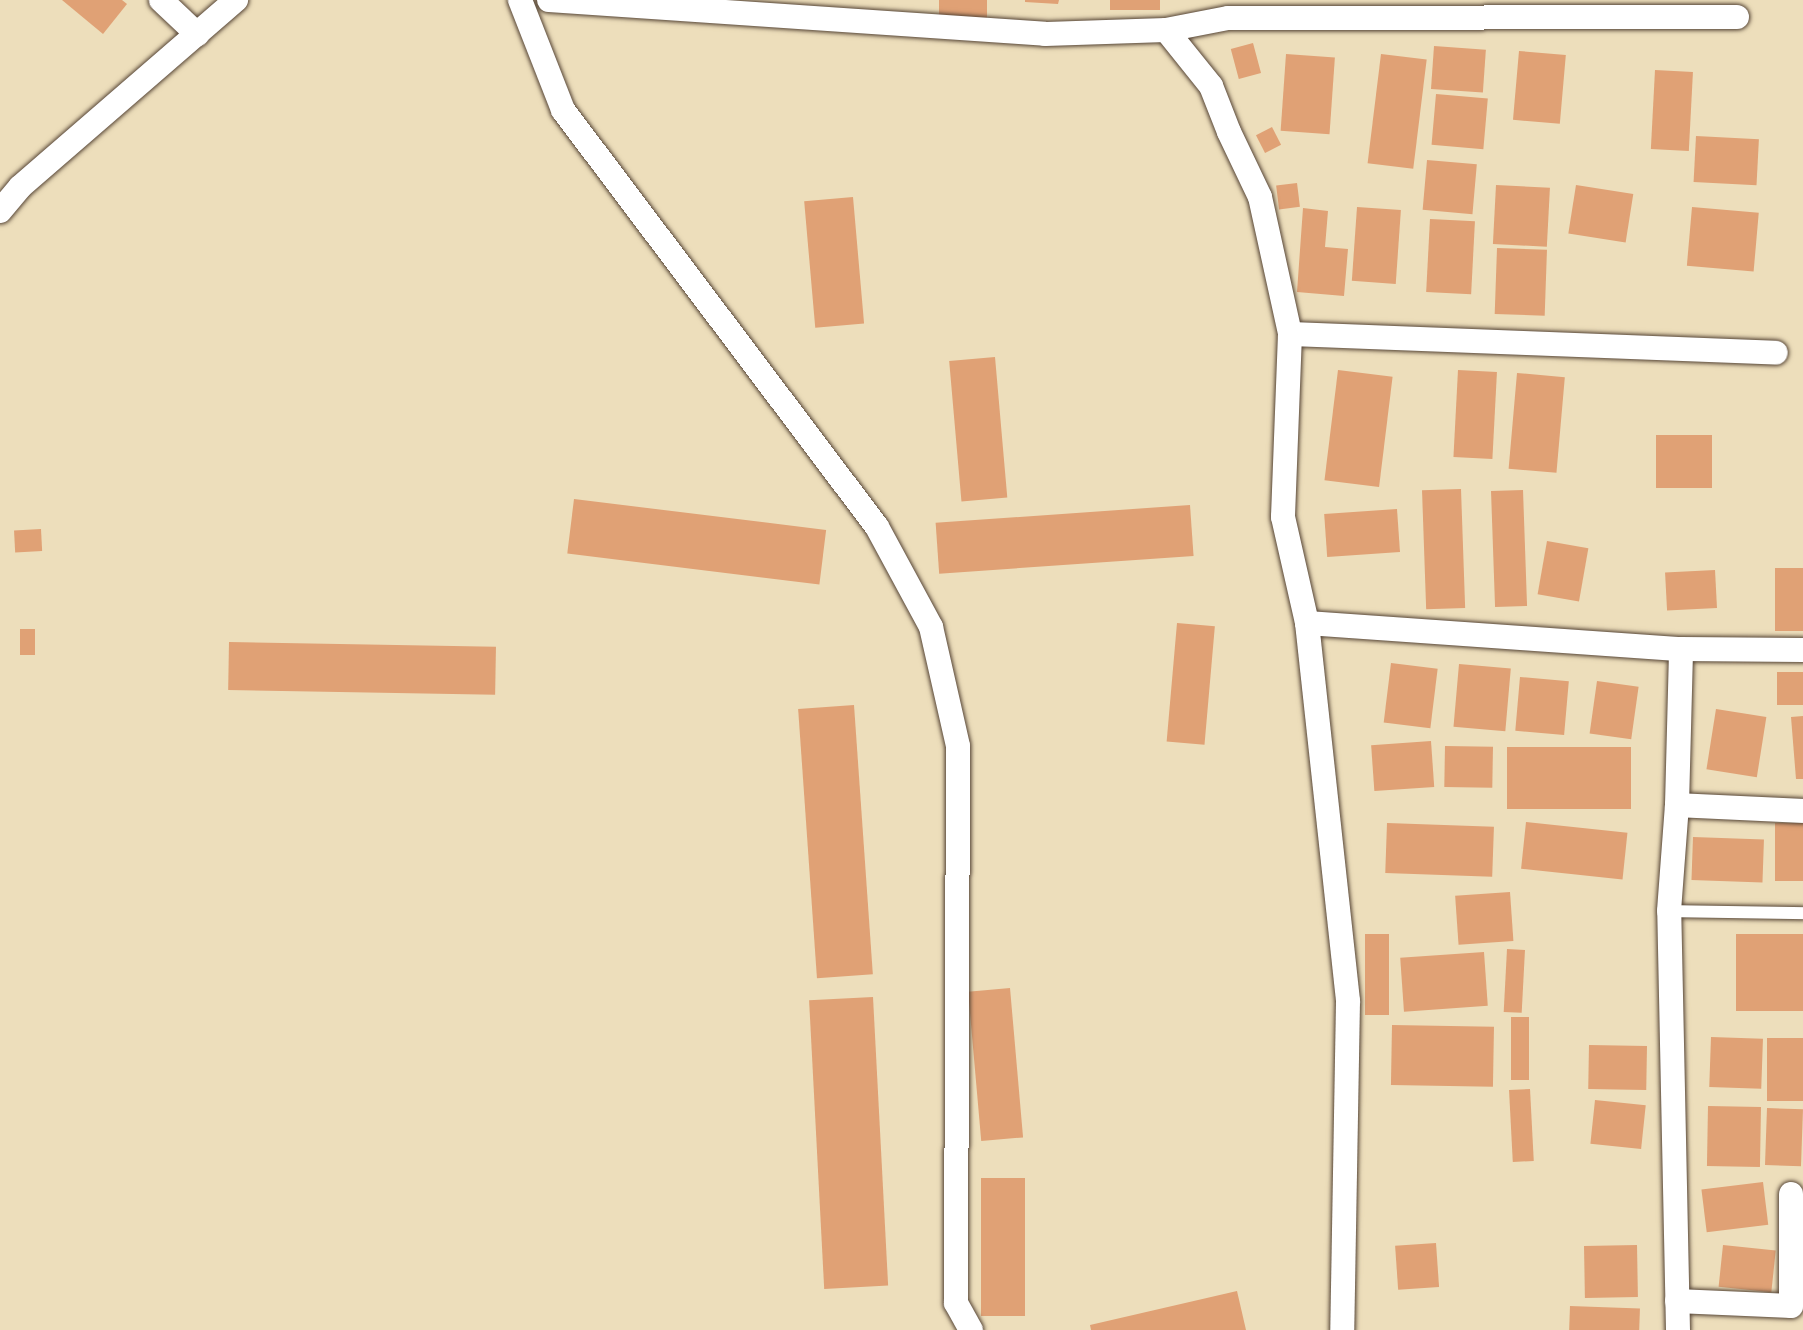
<!DOCTYPE html>
<style>
body{margin:0}
#map{position:relative;width:1803px;height:1330px;overflow:hidden;background:#eddebb;font-family:"Sorts Mill Goudy",serif}
div>[style]{position:absolute}
[style*='--x']{left:calc(var(--x)*1px);top:calc(var(--y)*1px);width:calc(var(--w)*1px);rotate:calc(var(--a)*1deg)}
.building>*{inset:0;background:#e0a175;transform-origin:0 0}
.roads{filter:drop-shadow(0 0 2px #564536) drop-shadow(0 0 2px #564536)}
.service>*{height:12px;margin:-6px;padding:0 6px;transform-origin:6px;border-radius:6px;background:#fff}
.minor>*{height:24px;margin:-12px;padding:0 12px;transform-origin:12px;border-radius:12px;background:#fff}
span{translate:-50% -50%;white-space:nowrap;text-align:center;line-height:1.15;-webkit-text-stroke:5px #f7f3e8;paint-order:stroke}
</style>
<div id="map">
<div class="building">
<i style="clip-path:polygon(62px 0,122px 0,127px 4px,103px 34px)"></i>
<i style="left:939px;top:0;width:48px;height:19px"></i>
<i style="clip-path:polygon(1025px 0,1059px 0,1058px 4px,1025px 2px)"></i>
<i style="left:1110px;top:0;width:50px;height:10px"></i>
<i style="left:1253px;top:43px;width:31px;height:23px;rotate:75deg"></i>
<i style="left:1434px;top:46px;width:52px;height:43px;rotate:4deg"></i>
<i style="left:1519px;top:51px;width:47px;height:69px;rotate:5deg"></i>
<i style="left:1286px;top:54px;width:49px;height:77px;rotate:4deg"></i>
<i style="left:1381px;top:54px;width:46px;height:110px;rotate:7deg"></i>
<i style="left:1655px;top:70px;width:38px;height:79px;rotate:3deg"></i>
<i style="left:1436px;top:94px;width:52px;height:51px;rotate:5deg"></i>
<i style="left:1272px;top:127px;width:20px;height:18px;rotate:63deg"></i>
<i style="left:1696px;top:136px;width:63px;height:46px;rotate:3deg"></i>
<i style="left:1427px;top:160px;width:50px;height:50px;rotate:5deg"></i>
<i style="left:1297px;top:183px;width:24px;height:21px;rotate:83deg"></i>
<i style="left:1496px;top:185px;width:54px;height:59px;rotate:3deg"></i>
<i style="left:1576px;top:185px;width:58px;height:49px;rotate:9deg"></i>
<i style="left:853px;top:197px;width:127px;height:49px;rotate:85deg"></i>
<i style="left:1357px;top:207px;width:44px;height:74px;rotate:4deg"></i>
<i style="left:1692px;top:207px;width:67px;height:59px;rotate:5deg"></i>
<i style="clip-path:polygon(1303px 208px,1328px 211px,1325px 247px,1348px 249px,1344px 296px,1297px 292px)"></i>
<i style="left:1430px;top:219px;width:45px;height:73px;rotate:3deg"></i>
<i style="left:1497px;top:248px;width:50px;height:66px;rotate:2deg"></i>
<i style="left:995px;top:357px;width:141px;height:46px;rotate:85deg"></i>
<i style="left:1338px;top:370px;width:55px;height:111px;rotate:7deg"></i>
<i style="left:1458px;top:370px;width:39px;height:87px;rotate:3deg"></i>
<i style="left:1517px;top:373px;width:48px;height:96px;rotate:5deg"></i>
<i style="left:1656px;top:435px;width:56px;height:53px"></i>
<i style="left:1461px;top:489px;width:119px;height:39px;rotate:88deg"></i>
<i style="left:1523px;top:490px;width:116px;height:32px;rotate:88deg"></i>
<i style="left:574px;top:499px;width:254px;height:55px;rotate:7deg"></i>
<i style="left:1190px;top:505px;width:51px;height:255px;rotate:86deg"></i>
<i style="left:1397px;top:509px;width:43px;height:73px;rotate:86deg"></i>
<i style="left:41px;top:529px;width:22px;height:27px;rotate:87deg"></i>
<i style="left:1547px;top:541px;width:42px;height:54px;rotate:10deg"></i>
<i style="left:1803px;top:568px;width:63px;height:28px;rotate:90deg"></i>
<i style="left:1715px;top:570px;width:38px;height:50px;rotate:87deg"></i>
<i style="left:1177px;top:623px;width:38px;height:119px;rotate:5deg"></i>
<i style="left:20px;top:629px;width:15px;height:26px"></i>
<i style="left:229px;top:642px;width:267px;height:48px;rotate:1deg"></i>
<i style="left:1391px;top:663px;width:47px;height:60px;rotate:7deg"></i>
<i style="left:1459px;top:664px;width:52px;height:63px;rotate:5deg"></i>
<i style="left:1803px;top:672px;width:33px;height:26px;rotate:90deg"></i>
<i style="left:1520px;top:677px;width:49px;height:54px;rotate:5deg"></i>
<i style="left:1597px;top:681px;width:42px;height:53px;rotate:8deg"></i>
<i style="left:854px;top:705px;width:270px;height:56px;rotate:86deg"></i>
<i style="left:1716px;top:709px;width:51px;height:61px;rotate:9deg"></i>
<i style="clip-path:polygon(1803px 716px,1803px 779px,1796px 779px,1791px 717px)"></i>
<i style="left:1431px;top:741px;width:46px;height:60px;rotate:86deg"></i>
<i style="left:1445px;top:746px;width:48px;height:41px;rotate:1deg"></i>
<i style="left:1631px;top:747px;width:62px;height:124px;rotate:90deg"></i>
<i style="left:1526px;top:822px;width:102px;height:47px;rotate:6deg"></i>
<i style="left:1387px;top:823px;width:107px;height:50px;rotate:2deg"></i>
<i style="left:1775px;top:823px;width:28px;height:58px"></i>
<i style="left:1693px;top:837px;width:71px;height:43px;rotate:2deg"></i>
<i style="left:1510px;top:892px;width:49px;height:55px;rotate:86deg"></i>
<i style="left:1365px;top:934px;width:24px;height:81px"></i>
<i style="left:1803px;top:934px;width:77px;height:67px;rotate:90deg"></i>
<i style="left:1507px;top:949px;width:18px;height:63px;rotate:3deg"></i>
<i style="left:1484px;top:952px;width:54px;height:84px;rotate:86deg"></i>
<i style="left:1010px;top:988px;width:150px;height:42px;rotate:85deg"></i>
<i style="left:873px;top:997px;width:289px;height:64px;rotate:87deg"></i>
<i style="left:1511px;top:1017px;width:18px;height:63px"></i>
<i style="left:1392px;top:1025px;width:102px;height:60px;rotate:1deg"></i>
<i style="left:1711px;top:1037px;width:52px;height:50px;rotate:2deg"></i>
<i style="left:1767px;top:1038px;width:36px;height:63px"></i>
<i style="left:1589px;top:1045px;width:58px;height:44px;rotate:1deg"></i>
<i style="left:1530px;top:1089px;width:72px;height:21px;rotate:87deg"></i>
<i style="left:1595px;top:1100px;width:51px;height:44px;rotate:6deg"></i>
<i style="left:1708px;top:1106px;width:53px;height:60px;rotate:1deg"></i>
<i style="left:1767px;top:1108px;width:36px;height:57px;rotate:2deg"></i>
<i style="left:981px;top:1178px;width:44px;height:138px"></i>
<i style="left:1763px;top:1182px;width:43px;height:62px;rotate:83deg"></i>
<i style="left:1436px;top:1243px;width:44px;height:41px;rotate:86deg"></i>
<i style="left:1637px;top:1245px;width:52px;height:53px;rotate:89deg"></i>
<i style="left:1723px;top:1245px;width:53px;height:42px;rotate:6deg"></i>
<i style="clip-path:polygon(1237px 1291px,1246px 1330px,1091px 1330px,1090px 1325px)"></i>
<i style="left:1570px;top:1306px;width:70px;height:24px;rotate:2deg"></i>
</div>
<div class="roads">
<div class="service">
<i style="--x:1669;--y:911;--w:134;--a:0.9"></i>
</div>
<div class="minor">
<i style="--x:161;--y:0;--w:50;--a:43.4"></i>
<i style="--x:520;--y:0;--w:118;--a:68.6"></i>
<i style="--x:563;--y:110;--w:522;--a:53.02"></i>
<i style="--x:877;--y:527;--w:114;--a:61.6"></i>
<i style="--x:931;--y:627;--w:122;--a:77.2"></i>
<i style="--x:958;--y:746;--w:557;--a:90.21"></i>
<i style="--x:956;--y:1303;--w:31;--a:61"></i>
<i style="--x:549;--y:0;--w:497;--a:3.9"></i>
<i style="--x:1045;--y:34;--w:121;--a:-1.9"></i>
<i style="--x:1166;--y:30;--w:63;--a:-11"></i>
<i style="--x:1228;--y:18;--w:509;--a:-0.11"></i>
<i style="--x:1166;--y:30;--w:72;--a:51.2"></i>
<i style="--x:1211;--y:86;--w:49;--a:68.6"></i>
<i style="--x:1229;--y:132;--w:72;--a:64.5"></i>
<i style="--x:1260;--y:197;--w:140;--a:77.6"></i>
<i style="--x:1290;--y:334;--w:183;--a:92.2"></i>
<i style="--x:1283;--y:517;--w:109;--a:77.2"></i>
<i style="--x:1307;--y:623;--w:380;--a:83.8"></i>
<i style="--x:1348;--y:1001;--w:329;--a:91"></i>
<i style="--x:0;--y:211;--w:31;--a:-50"></i>
<i style="--x:20;--y:187;--w:286;--a:-40.9"></i>
<i style="--x:1290;--y:334;--w:486;--a:2.2"></i>
<i style="--x:1307;--y:623;--w:375;--a:4"></i>
<i style="--x:1681;--y:649;--w:122;--a:0.5"></i>
<i style="--x:1677;--y:805;--w:126;--a:2.7"></i>
<i style="--x:1677;--y:1301;--w:114;--a:2.5"></i>
<i style="--x:1791;--y:1306;--w:112;--a:-90"></i>
<i style="--x:1678;--y:1330;--w:419;--a:-91.2"></i>
<i style="--x:1669;--y:911;--w:106;--a:-85.7"></i>
<i style="--x:1677;--y:805;--w:156;--a:-88.5"></i>
</div>
</div>
</div>
